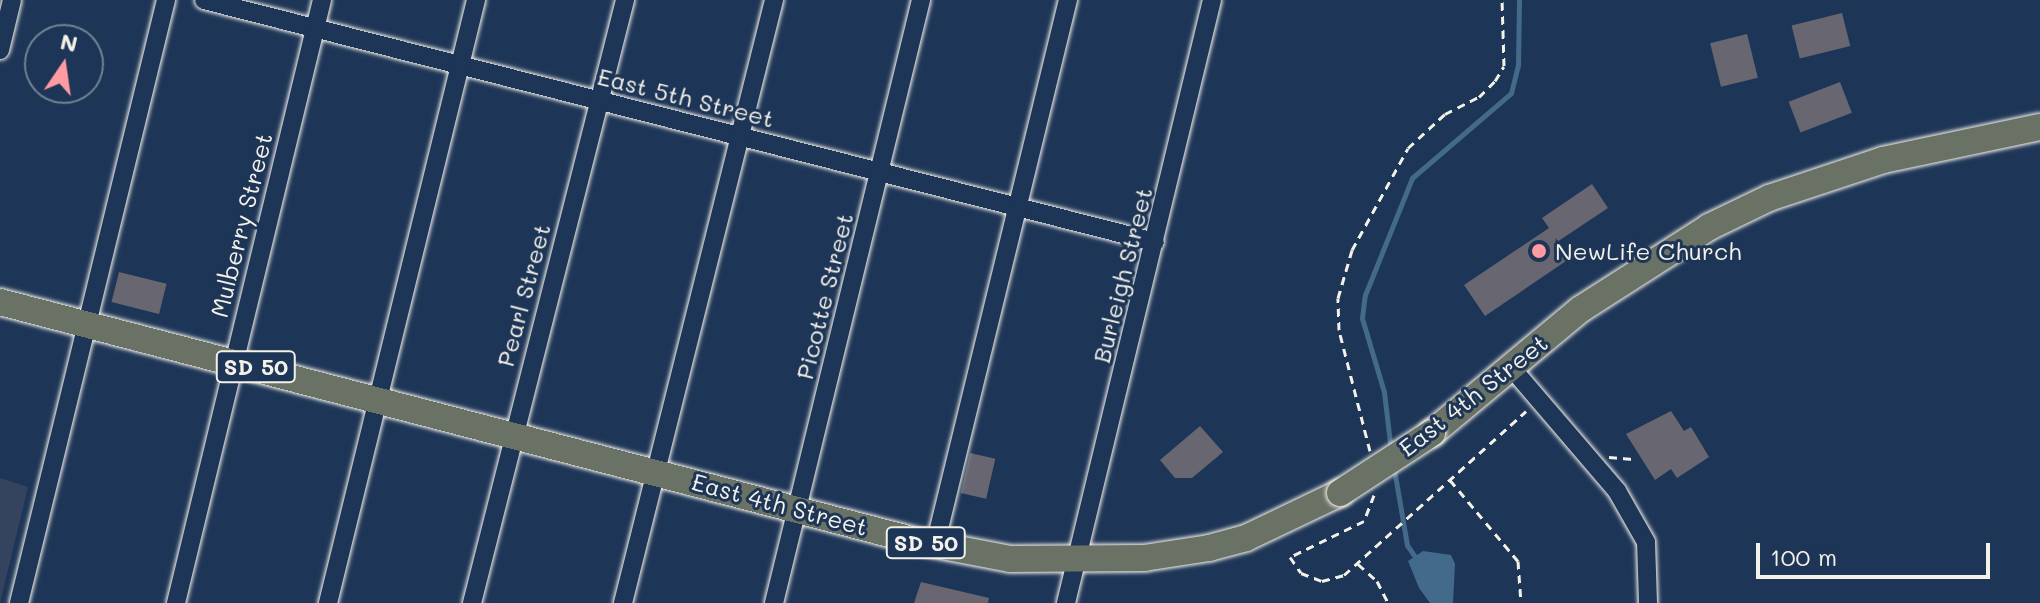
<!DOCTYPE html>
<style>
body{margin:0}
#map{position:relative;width:2040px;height:603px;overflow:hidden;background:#1d3557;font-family:Mali,sans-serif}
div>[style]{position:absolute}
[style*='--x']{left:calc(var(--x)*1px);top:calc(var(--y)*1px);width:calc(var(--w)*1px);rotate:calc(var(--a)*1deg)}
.built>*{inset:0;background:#34445f}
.water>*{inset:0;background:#436a8a}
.stream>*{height:5px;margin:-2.5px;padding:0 2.5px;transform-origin:2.5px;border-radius:2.5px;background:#436a8a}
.building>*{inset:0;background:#686771;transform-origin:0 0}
.path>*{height:3px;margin-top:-1.5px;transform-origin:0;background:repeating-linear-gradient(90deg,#f4f1e8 0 8px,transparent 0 14px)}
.roads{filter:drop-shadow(0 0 2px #f4f1e8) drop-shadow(0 0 2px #f4f1e8)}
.minor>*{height:18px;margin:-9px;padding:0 9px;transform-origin:9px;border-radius:9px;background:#1d3557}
.highway>*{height:26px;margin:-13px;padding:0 13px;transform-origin:13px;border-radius:13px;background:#6a7266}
.bridges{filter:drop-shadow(0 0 2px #f4f1e8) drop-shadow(0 0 2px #f4f1e8)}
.highway-bridge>*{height:26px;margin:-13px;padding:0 13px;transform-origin:13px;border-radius:13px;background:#6a7266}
.dots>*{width:22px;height:22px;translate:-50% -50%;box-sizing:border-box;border:4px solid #1d3557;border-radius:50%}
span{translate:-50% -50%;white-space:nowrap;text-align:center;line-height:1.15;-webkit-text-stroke:6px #1d3557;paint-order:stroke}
.shield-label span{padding:2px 6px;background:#1d3557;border:2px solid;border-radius:6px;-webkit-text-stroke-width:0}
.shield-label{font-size:22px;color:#f4f1e8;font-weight:700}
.street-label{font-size:24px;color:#f4f1e8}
.poi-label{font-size:24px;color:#f4f1e8}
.left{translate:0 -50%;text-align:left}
.north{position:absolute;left:24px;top:24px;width:80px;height:80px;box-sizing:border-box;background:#1d3557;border:2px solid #738091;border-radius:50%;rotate:13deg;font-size:22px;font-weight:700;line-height:32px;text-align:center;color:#f4f1e8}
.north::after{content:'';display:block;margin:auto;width:28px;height:36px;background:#ff9aa2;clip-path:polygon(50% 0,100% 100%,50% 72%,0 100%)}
.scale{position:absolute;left:1756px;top:543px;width:234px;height:36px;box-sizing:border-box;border:4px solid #f4f1e8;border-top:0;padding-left:10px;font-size:24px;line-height:28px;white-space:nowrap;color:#f4f1e8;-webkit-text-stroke:6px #1d3557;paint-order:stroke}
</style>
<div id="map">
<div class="built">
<i style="clip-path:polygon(0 478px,28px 487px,0 603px)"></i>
</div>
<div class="water">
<i style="clip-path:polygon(1423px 551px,1451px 555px,1455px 564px,1453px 603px,1430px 603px,1419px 588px,1408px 561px)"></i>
</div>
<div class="stream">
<i style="--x:1391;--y:451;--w:59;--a:-96.8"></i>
<i style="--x:1384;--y:392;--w:77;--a:-106.6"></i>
<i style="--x:1362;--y:318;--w:23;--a:-83"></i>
<i style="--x:1365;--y:295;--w:126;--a:-68.1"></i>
<i style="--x:1412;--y:178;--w:130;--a:-40.6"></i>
<i style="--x:1511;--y:93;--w:29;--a:-76"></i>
<i style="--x:1518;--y:65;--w:65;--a:-89.1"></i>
<i style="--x:1394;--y:469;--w:77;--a:80.3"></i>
<i style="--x:1407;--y:545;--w:14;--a:56"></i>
</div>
<div class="building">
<i style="left:1842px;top:13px;width:34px;height:52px;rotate:76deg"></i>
<i style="left:1747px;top:34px;width:45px;height:38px;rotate:76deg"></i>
<i style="left:1840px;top:82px;width:33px;height:55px;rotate:69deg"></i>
<i style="clip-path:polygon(1592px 184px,1608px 208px,1557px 242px,1569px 259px,1485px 316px,1464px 285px,1549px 228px,1542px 218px)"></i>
<i style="left:119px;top:272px;width:49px;height:31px;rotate:14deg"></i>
<i style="clip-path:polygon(1671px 411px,1684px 431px,1691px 427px,1709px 457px,1677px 478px,1671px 469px,1655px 480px,1626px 434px)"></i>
<i style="clip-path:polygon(1200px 426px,1223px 452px,1192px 478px,1175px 478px,1160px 460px)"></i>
<i style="left:970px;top:453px;width:26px;height:41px;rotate:13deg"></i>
<i style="clip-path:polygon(921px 582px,989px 598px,988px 603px,914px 603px)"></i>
</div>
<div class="path">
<i style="--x:1370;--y:451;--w:125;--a:-104.4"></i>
<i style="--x:1339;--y:330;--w:32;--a:-92"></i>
<i style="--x:1338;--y:298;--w:50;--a:-73.7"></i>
<i style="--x:1352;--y:250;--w:116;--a:-61.2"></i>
<i style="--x:1408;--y:148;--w:50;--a:-42.6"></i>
<i style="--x:1445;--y:114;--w:38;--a:-27"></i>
<i style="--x:1479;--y:97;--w:23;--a:-45"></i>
<i style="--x:1495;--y:81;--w:17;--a:-59"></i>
<i style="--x:1504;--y:66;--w:66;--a:-91.7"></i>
<i style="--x:1609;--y:457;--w:24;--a:5"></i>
<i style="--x:1450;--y:480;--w:106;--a:50"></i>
<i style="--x:1518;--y:561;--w:42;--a:85.9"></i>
<i style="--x:1374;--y:495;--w:28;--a:111"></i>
<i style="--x:1364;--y:521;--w:82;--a:154.1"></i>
<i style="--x:1290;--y:557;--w:19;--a:55"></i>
<i style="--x:1301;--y:573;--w:22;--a:21"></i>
<i style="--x:1322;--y:581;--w:23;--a:-15"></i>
<i style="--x:1344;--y:575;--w:245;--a:-42"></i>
<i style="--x:1358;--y:564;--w:25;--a:42"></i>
<i style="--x:1377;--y:581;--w:25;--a:63"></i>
</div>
<div class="roads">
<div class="minor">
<i style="--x:204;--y:0;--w:981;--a:14.28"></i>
<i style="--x:0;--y:50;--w:51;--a:-76.5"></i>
<i style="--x:1510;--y:366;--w:165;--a:49.4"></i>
<i style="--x:1617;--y:491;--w:59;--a:60.4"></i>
<i style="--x:1646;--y:542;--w:61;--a:88.1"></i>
<i style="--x:935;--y:545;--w:561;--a:-76.29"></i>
<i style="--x:19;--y:603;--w:621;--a:-76.3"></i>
<i style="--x:176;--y:603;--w:620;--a:-76.39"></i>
<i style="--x:328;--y:603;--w:621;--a:-76.21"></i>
<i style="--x:472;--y:603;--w:622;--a:-75.76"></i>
<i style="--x:623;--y:603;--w:622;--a:-75.94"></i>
<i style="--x:774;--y:603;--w:621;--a:-76.3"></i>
<i style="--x:1066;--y:603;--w:620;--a:-76.39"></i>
</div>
<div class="highway">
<i style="--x:0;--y:302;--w:947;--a:14.62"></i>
<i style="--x:916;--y:541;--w:96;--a:10.8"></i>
<i style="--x:1010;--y:559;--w:134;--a:-0.4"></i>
<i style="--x:1144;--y:558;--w:66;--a:-8.7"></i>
<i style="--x:1209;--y:548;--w:38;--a:-15"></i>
<i style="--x:1246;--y:538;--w:104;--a:-25.6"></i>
<i style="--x:1432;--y:433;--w:194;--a:-39.8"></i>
<i style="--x:1581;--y:309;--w:152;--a:-32.6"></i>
<i style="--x:1709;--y:227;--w:67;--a:-25.8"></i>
<i style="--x:1769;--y:198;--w:120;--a:-18.4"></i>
<i style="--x:1883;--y:160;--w:160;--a:-11.9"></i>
</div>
</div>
<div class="bridges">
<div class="highway-bridge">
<i style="--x:1340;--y:493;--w:110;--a:-33.1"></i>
</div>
</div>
<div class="dots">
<i style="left:1539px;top:251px;background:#ff9aa2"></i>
</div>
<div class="shield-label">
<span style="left:256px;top:367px">SD 50</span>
<span style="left:926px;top:543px">SD 50</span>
</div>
<div class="street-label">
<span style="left:686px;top:97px;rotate:14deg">East 5th Street</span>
<span style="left:241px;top:225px;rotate:-76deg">Mulberry Street</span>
<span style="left:1122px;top:275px;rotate:-76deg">Burleigh Street</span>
<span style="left:523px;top:295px;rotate:-75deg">Pearl Street</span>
<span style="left:824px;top:296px;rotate:-76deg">Picotte Street</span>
<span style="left:1473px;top:395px;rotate:-38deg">East 4th Street</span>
<span style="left:780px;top:504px;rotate:15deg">East 4th Street</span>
</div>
<div class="poi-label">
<span class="left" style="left:1555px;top:251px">NewLife Church</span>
</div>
<div class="north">N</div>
<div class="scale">100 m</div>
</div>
